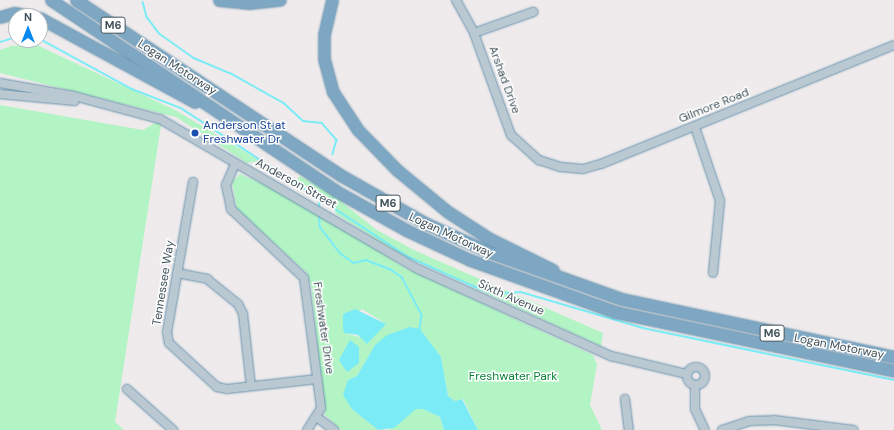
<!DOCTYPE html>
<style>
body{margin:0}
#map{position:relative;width:894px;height:430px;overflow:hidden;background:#efebec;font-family:"DM Sans",sans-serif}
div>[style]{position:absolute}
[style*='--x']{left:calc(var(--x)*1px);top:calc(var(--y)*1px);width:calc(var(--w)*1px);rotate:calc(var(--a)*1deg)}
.green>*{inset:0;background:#b3f4c4}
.water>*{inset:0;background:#7becf6}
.stream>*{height:1.5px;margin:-0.75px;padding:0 0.75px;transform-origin:0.75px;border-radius:0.75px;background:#7becf6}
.roads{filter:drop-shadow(0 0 1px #6892ae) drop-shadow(0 0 1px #6892ae)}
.minor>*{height:8px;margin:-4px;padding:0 4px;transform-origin:4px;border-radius:4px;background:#bac9d1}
.minor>.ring{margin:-4px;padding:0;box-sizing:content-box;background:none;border:8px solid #bac9d1;border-radius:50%}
.highway>*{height:11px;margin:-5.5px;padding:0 5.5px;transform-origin:5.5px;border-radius:5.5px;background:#7da7c2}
.dots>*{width:11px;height:11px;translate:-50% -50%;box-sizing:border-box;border:2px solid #fff;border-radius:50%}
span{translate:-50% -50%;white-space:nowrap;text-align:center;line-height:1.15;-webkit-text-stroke:3px #fff;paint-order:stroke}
.shield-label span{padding:1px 3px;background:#fff;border:1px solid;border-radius:3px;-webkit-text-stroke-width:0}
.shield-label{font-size:11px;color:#42535b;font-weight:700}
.street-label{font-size:12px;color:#42535b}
.transit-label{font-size:12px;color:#164399}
.left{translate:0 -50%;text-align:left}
.park-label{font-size:12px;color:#0b8439}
.north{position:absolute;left:8px;top:8px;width:40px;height:40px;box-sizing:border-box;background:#fff;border:1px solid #b3babd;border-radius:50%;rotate:0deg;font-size:11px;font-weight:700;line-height:16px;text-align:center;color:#42535b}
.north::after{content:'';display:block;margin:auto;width:14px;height:18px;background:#0388f1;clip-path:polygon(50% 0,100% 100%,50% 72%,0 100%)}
</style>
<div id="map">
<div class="green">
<i style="clip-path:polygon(11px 46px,39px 46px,177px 111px,260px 161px,247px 163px,176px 117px,0 73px,0 50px)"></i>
<i style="clip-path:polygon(0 105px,143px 130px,162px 119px,115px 422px,124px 430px,0 430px)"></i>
<i style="clip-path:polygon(evenodd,240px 174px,284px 193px,407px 269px,593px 355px,597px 364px,590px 405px,602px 430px,478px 430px,463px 399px,455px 401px,448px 396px,441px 357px,433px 348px,375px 345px,357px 376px,348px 380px,352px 409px,378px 430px,341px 430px,325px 415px,311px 285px,307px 273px,237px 209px,232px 182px,240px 174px,362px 309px,386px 324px,363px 338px,345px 333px,343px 328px,362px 309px)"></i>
<i style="clip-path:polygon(300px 176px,333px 195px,377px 230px,416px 251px,603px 333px,601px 346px,400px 254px,336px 214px,331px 199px,297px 181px)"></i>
<i style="clip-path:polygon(416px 409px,423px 409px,440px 417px,444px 430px,388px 430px)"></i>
</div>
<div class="water">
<i style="clip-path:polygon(355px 309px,386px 324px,367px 344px,358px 335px,344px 333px,343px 328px,343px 314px)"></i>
<i style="clip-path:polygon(410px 327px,420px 329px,441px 357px,448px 396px,455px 401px,462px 399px,478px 430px,444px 430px,440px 417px,423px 409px,416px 409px,394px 428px,378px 430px,352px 409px,343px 395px,348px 380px,357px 376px,375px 345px,387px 335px)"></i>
<i style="clip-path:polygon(350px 340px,359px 347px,359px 363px,347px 372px,339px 360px)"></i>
</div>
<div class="stream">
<i style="--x:143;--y:2;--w:16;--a:75"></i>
<i style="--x:147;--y:17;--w:21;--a:53"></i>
<i style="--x:160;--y:34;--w:42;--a:35.2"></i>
<i style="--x:194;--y:58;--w:39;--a:23"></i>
<i style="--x:230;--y:73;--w:62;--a:29.1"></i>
<i style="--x:284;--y:103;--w:26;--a:43"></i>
<i style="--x:303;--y:121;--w:19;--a:6"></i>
<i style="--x:322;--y:123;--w:23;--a:49"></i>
<i style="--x:337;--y:140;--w:15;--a:106"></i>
<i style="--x:40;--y:39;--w:105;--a:28.5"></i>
<i style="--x:132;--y:89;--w:53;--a:21.2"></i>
<i style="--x:181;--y:108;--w:272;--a:33.2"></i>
<i style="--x:409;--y:257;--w:68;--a:24.3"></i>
<i style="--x:471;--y:285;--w:24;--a:22"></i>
<i style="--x:493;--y:294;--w:28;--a:-4"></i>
<i style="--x:521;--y:292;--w:127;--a:16.4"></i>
<i style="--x:643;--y:328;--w:256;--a:11.7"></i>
<i style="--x:0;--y:42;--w:17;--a:-17"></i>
<i style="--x:319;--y:208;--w:14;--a:-86"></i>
<i style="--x:320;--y:216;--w:11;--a:90"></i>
<i style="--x:320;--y:227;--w:33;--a:52"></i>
<i style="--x:340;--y:253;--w:17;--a:36"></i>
<i style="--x:354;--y:263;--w:12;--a:-14"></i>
<i style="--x:366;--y:260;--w:26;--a:21"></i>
<i style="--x:390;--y:269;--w:14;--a:34"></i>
<i style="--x:402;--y:277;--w:43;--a:62.2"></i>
<i style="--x:422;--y:315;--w:14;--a:98"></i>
</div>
<div class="roads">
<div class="minor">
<i style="--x:456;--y:0;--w:38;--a:61"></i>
<i style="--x:474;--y:33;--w:109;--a:70.1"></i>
<i style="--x:511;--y:135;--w:38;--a:42"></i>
<i style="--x:539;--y:160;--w:23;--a:18"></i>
<i style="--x:561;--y:167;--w:22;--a:5"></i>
<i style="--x:583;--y:169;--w:19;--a:-16"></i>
<i style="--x:601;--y:164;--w:316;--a:-22.1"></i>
<i style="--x:474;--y:33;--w:63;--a:-19.6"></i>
<i style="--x:0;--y:83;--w:75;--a:10"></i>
<i style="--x:74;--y:96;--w:89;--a:15"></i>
<i style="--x:160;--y:119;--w:298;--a:30.2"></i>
<i style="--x:418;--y:269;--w:212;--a:24.3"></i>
<i style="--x:611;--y:356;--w:77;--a:13.5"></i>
<i style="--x:0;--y:94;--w:75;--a:5.3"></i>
<i style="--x:695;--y:127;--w:78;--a:71.3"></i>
<i style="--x:720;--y:201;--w:72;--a:95.6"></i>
<i style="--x:235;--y:164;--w:23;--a:113"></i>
<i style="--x:226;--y:185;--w:25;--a:78"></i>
<i style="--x:231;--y:209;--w:100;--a:43.4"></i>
<i style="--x:304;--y:278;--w:131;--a:82.5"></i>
<i style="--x:321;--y:408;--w:26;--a:122"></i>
<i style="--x:193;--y:182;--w:152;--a:99.8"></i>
<i style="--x:167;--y:332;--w:11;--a:80"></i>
<i style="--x:169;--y:343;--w:65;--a:42.5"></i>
<i style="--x:217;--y:387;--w:10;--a:11"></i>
<i style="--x:227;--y:389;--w:91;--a:-6.3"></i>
<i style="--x:177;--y:273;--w:31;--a:11"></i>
<i style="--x:207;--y:279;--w:40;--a:39"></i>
<i style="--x:238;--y:304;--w:11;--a:63"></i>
<i style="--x:243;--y:314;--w:72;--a:83.7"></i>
<i class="ring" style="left:687px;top:367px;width:10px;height:10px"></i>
<i style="--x:695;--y:386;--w:23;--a:90"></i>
<i style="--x:695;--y:409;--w:23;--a:65"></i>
<i style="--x:127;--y:389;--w:62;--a:41.7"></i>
<i style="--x:625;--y:399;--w:31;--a:83"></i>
<i style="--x:318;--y:418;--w:20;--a:37"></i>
<i style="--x:722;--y:430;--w:28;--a:-18"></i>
<i style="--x:749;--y:421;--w:25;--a:-2"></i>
<i style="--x:774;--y:420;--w:80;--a:7.2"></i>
</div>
<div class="highway">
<i style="--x:51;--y:0;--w:343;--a:33.8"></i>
<i style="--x:336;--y:191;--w:80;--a:29.1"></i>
<i style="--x:406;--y:230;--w:71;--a:25.1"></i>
<i style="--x:470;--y:260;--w:154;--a:19.7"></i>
<i style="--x:615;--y:312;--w:285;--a:11.9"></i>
<i style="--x:76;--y:0;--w:319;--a:33.5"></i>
<i style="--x:342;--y:176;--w:98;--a:29.5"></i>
<i style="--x:427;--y:224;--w:66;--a:24.2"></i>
<i style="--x:487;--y:251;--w:143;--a:19.6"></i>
<i style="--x:622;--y:299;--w:278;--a:12"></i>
<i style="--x:219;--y:0;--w:30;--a:6"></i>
<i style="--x:249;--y:3;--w:31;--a:-6"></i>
<i style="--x:332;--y:0;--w:36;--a:103"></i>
<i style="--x:324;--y:35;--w:24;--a:90"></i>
<i style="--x:324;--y:59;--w:34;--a:75"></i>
<i style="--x:333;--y:92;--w:45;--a:56.7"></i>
<i style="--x:358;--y:130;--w:56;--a:45.7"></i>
<i style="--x:397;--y:170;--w:66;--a:39.5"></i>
<i style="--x:448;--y:212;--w:50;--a:32.7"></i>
<i style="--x:490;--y:239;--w:70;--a:26.2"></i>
<i style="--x:0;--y:17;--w:15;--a:-16"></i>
<i style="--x:14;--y:13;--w:20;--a:9"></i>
<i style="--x:40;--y:18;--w:176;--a:28.5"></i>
</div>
</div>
<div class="dots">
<i style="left:195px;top:133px;background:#1a4fb4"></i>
</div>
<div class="shield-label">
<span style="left:113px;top:25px">M6</span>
<span style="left:388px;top:203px">M6</span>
<span style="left:772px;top:333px">M6</span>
</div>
<div class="street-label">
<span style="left:177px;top:68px;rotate:33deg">Logan Motorway</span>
<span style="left:504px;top:80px;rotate:70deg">Arshad Drive</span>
<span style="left:714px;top:106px;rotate:-22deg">Gilmore Road</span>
<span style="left:296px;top:184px;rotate:29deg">Anderson Street</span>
<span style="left:451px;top:236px;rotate:25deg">Logan Motorway</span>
<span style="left:164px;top:283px;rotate:-81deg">Tennessee Way</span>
<span style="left:511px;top:298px;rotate:24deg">Sixth Avenue</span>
<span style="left:323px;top:328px;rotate:82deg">Freshwater Drive</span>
<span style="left:839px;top:347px;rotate:11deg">Logan Motorway</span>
</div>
<div class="transit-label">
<span class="left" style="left:203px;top:133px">Anderson St at<br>Freshwater Dr</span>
</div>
<div class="park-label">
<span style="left:513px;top:377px">Freshwater Park</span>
</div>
<div class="north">N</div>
</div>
